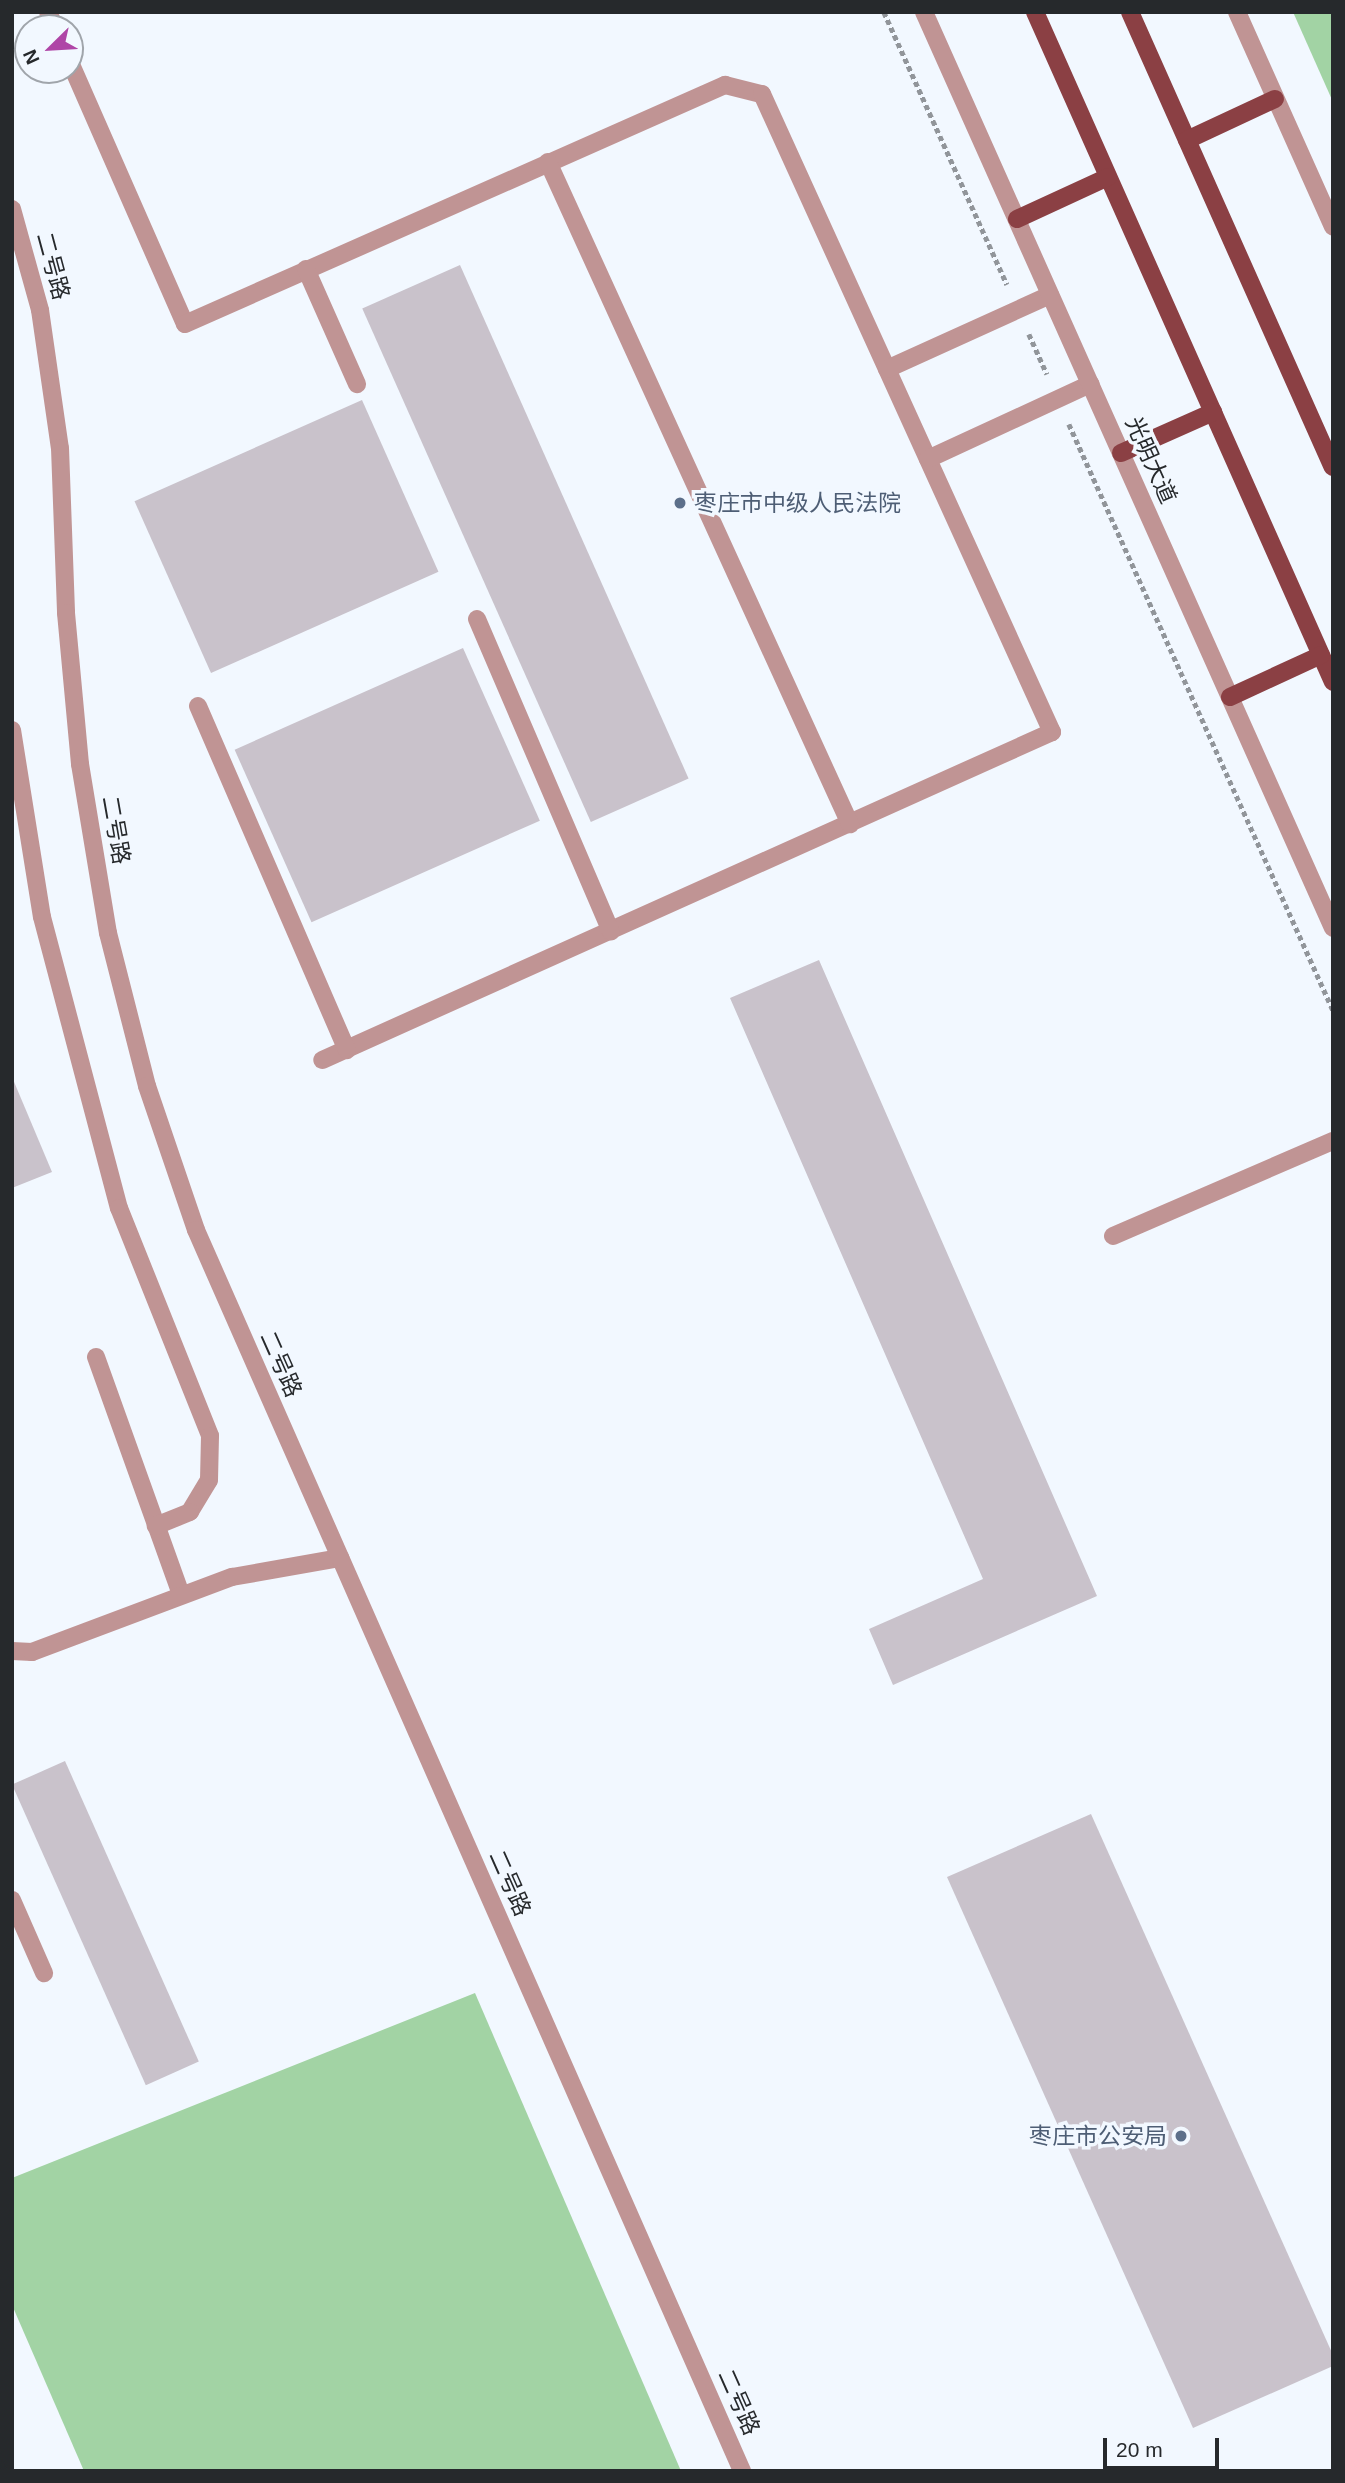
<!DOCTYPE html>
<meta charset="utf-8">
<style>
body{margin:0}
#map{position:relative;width:1345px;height:2483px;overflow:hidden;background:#f2f8ff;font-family:Arial,"Noto Sans SC",sans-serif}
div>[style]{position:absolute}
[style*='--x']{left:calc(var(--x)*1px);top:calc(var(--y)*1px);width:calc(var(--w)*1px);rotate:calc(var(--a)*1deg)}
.green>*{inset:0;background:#a2d3a4}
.building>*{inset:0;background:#c9c2cb;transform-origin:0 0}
.path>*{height:4.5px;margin-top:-2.25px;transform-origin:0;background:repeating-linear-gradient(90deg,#91959a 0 5px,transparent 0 8.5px)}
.service>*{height:18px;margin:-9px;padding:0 9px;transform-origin:9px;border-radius:9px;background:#c09494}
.minor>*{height:18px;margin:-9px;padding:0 9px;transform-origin:9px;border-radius:9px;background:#c09494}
.tertiary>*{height:18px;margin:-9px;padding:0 9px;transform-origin:9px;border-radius:9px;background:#c09494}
.primary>*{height:18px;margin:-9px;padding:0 9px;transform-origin:9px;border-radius:9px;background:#8b4044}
.dots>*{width:19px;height:19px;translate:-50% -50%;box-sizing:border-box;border:4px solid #f2f8ff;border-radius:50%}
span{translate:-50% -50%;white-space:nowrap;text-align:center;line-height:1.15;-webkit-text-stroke:7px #f2f8ff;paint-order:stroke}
.street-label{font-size:23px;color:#26292c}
.service-label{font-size:23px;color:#4e5e75}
.left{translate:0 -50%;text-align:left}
.right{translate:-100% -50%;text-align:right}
.frame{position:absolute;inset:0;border:14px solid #26292c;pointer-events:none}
.north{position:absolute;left:14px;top:14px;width:70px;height:70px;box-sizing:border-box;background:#f2f8ff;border:2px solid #a0a5ab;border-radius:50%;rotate:246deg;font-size:19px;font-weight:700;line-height:28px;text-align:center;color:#26292c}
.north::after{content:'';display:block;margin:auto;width:24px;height:32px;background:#af45a7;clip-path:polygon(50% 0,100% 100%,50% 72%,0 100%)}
.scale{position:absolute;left:1103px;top:2438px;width:116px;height:32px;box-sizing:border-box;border:4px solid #26292c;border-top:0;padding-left:9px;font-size:21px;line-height:24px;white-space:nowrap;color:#26292c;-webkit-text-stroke:5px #f2f8ff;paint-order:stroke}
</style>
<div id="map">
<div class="green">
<i style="clip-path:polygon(1293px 12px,1333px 12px,1333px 102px)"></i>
<i style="clip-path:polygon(475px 1993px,681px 2471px,84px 2471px,12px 2305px,12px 2178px)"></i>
</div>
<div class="building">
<i style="left:460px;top:265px;width:562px;height:107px;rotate:66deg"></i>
<i style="left:362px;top:400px;width:188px;height:249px;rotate:66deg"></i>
<i style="left:463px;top:648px;width:189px;height:250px;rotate:66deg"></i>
<i style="clip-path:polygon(819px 960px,1097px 1596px,893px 1685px,869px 1629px,983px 1579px,730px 998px)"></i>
<i style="clip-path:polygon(12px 1077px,52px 1172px,12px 1188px)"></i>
<i style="left:65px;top:1761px;width:329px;height:58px;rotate:66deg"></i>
<i style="clip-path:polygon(1091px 1814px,1333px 2355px,1333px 2366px,1193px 2428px,947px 1877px)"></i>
</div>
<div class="path">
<i style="--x:884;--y:12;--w:299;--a:65.7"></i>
<i style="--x:1029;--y:334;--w:44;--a:65.8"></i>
<i style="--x:1069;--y:424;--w:643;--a:65.75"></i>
</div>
<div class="service">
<i style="--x:48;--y:12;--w:17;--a:66"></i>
<i style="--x:70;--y:62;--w:286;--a:66.3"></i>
<i style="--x:185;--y:324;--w:591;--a:-23.87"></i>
<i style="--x:725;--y:85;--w:38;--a:14"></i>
<i style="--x:762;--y:94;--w:701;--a:65.56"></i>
<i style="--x:1052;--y:732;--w:800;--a:155.8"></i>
<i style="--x:548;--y:162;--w:728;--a:65.48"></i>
<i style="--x:306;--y:269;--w:126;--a:66.1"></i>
<i style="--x:887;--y:369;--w:179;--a:-24.4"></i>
<i style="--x:928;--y:459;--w:179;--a:-24.8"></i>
<i style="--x:477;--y:619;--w:340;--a:66.8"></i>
<i style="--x:198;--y:706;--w:375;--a:66.6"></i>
<i style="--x:1113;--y:1236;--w:240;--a:-23.4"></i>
<i style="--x:96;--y:1357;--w:252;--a:70.3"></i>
</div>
<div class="minor">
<i style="--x:924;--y:12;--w:1003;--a:65.94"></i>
<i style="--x:1237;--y:12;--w:235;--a:65.9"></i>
<i style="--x:12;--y:730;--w:189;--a:80.9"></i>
<i style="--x:42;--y:917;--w:301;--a:75.2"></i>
<i style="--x:119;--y:1208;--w:245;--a:68.2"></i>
<i style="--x:210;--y:1436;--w:44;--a:91.3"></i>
<i style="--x:209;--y:1480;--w:37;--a:121"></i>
<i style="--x:190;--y:1512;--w:37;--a:158"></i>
<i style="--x:12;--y:1651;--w:20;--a:3"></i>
<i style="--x:32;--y:1652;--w:214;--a:-20.6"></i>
<i style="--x:232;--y:1577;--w:110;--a:-10"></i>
<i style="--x:12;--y:1900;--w:80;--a:66.3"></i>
</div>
<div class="tertiary">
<i style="--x:12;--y:209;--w:105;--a:74.5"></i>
<i style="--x:40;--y:310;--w:139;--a:81.8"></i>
<i style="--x:60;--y:448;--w:165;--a:87.9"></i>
<i style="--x:66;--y:613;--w:152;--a:84.7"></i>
<i style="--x:80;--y:764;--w:171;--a:80.6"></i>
<i style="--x:108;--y:933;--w:158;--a:75.7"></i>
<i style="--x:147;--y:1086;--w:152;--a:71.2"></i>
<i style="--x:196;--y:1230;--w:1356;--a:66.25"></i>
</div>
<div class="primary">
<i style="--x:1035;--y:12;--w:733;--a:66.02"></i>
<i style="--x:1130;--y:12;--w:498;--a:66"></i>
<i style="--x:1187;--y:140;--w:97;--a:-25"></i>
<i style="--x:1017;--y:219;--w:100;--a:-24.8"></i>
<i style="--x:1121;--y:453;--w:101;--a:-24"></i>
<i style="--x:1230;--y:697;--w:100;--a:-24.8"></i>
</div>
<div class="dots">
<i style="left:680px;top:503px;background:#5c6f8a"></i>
<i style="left:1181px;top:2136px;background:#5c6f8a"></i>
</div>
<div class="street-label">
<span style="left:53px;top:266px;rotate:75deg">二号路</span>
<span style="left:1151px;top:460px;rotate:66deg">光明大道</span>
<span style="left:116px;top:830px;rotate:80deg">二号路</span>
<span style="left:281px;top:1364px;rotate:66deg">二号路</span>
<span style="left:510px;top:1883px;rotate:66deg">二号路</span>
<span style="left:739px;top:2402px;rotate:66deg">二号路</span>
</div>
<div class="service-label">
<span class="left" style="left:694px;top:503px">枣庄市中级人民法院</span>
<span class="right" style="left:1167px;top:2136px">枣庄市公安局</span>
</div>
<div class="frame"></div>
<div class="north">N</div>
<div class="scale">20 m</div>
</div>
